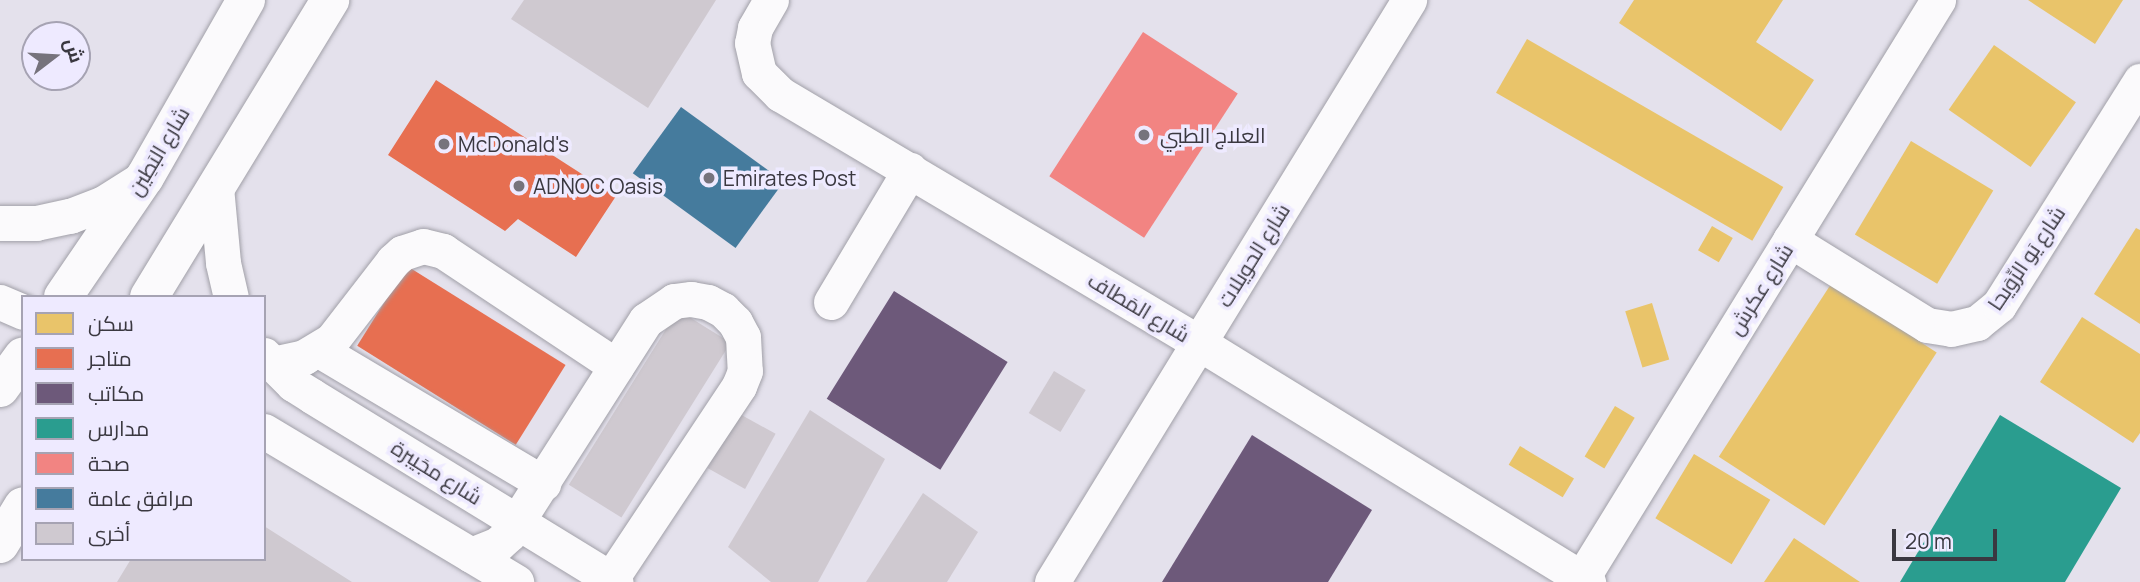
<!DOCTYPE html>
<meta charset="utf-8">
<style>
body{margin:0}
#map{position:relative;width:2140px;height:582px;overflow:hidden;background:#e4e1ec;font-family:Manrope,Cairo,sans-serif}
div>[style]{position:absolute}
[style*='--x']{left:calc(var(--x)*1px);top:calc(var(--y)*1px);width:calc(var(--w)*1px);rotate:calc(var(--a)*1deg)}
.homes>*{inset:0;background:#e9c46a;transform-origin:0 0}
.shops>*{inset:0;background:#e76f51;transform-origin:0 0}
.offices>*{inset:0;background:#6d597a;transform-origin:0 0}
.schools>*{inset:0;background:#2a9d8f}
.health>*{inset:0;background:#f28482;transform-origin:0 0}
.public>*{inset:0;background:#457b9d;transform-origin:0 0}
.building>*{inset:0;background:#cfc9d0;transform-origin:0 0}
.roads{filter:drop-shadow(0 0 2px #a1a0a8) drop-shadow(0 0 2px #a1a0a8)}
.minor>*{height:35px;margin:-17.5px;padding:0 17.5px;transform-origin:17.5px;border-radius:17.5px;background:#fbfafc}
.major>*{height:38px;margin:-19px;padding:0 19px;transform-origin:19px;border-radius:19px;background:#fbfafc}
.dots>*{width:19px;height:19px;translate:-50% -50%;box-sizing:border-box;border:4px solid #eeeaff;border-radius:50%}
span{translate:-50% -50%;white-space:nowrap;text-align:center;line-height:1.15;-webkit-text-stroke:7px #eeeaff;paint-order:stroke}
.poi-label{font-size:21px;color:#3a3840}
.left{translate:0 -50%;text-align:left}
.street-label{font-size:21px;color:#3a3840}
.legend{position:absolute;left:21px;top:295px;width:245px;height:266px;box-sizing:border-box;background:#eeeaff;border:2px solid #a6a3b3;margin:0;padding:9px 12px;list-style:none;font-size:21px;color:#3a3840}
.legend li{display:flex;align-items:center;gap:14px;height:35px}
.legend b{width:35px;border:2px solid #a6a3b3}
.north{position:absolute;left:21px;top:21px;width:70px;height:70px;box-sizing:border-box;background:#eeeaff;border:2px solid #a6a3b3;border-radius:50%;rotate:73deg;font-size:19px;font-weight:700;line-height:28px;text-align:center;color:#3a3840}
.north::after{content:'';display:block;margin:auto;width:24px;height:32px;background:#76737c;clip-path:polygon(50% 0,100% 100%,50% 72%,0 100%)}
.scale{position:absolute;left:1892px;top:529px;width:105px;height:32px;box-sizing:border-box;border:4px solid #3a3840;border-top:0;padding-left:9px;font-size:21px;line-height:24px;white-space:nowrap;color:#3a3840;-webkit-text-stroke:5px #eeeaff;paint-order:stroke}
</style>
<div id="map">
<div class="homes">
<i style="clip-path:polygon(1634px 0,1783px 0,1756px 42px,1814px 80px,1781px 131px,1619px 23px)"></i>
<i style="clip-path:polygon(2028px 0,2123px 0,2095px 44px)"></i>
<i style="left:1527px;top:39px;width:296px;height:62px;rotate:30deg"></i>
<i style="left:1994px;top:45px;width:100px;height:79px;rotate:35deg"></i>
<i style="left:1911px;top:141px;width:96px;height:109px;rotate:31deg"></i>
<i style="left:1712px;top:226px;width:24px;height:28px;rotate:30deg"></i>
<i style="clip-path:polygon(2136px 228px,2140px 230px,2140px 324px,2094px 294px)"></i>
<i style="left:1831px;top:284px;width:126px;height:206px;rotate:33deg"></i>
<i style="left:1652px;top:303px;width:59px;height:28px;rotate:73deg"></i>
<i style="clip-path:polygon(2082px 317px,2140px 354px,2140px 433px,2133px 443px,2040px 382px)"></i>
<i style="left:1615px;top:406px;width:23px;height:59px;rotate:31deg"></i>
<i style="left:1520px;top:446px;width:63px;height:22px;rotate:31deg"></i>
<i style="left:1694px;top:454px;width:89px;height:75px;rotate:31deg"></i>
<i style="clip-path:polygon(1794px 538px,1860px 582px,1764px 582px)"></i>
</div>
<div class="shops">
<i style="clip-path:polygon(436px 80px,616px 196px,576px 257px,518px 219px,505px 231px,388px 155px)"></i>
<i style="left:407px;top:266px;width:187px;height:94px;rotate:32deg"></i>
</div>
<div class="offices">
<i style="left:894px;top:291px;width:134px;height:127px;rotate:32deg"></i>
<i style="clip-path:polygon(1252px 435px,1372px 510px,1328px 582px,1162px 582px)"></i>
</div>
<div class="schools">
<i style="clip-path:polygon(2000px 415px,2121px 488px,2065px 582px,1900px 582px)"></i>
</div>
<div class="health">
<i style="left:1143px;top:32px;width:113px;height:172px;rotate:33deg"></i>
</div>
<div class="public">
<i style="left:681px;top:107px;width:127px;height:82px;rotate:36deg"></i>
</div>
<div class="building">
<i style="clip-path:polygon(524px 0,716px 0,648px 108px,511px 19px)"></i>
<i style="left:678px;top:310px;width:62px;height:206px;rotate:32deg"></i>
<i style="left:1054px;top:371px;width:37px;height:49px;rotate:31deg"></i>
<i style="clip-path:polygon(810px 410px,885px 459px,818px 582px,771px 582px,728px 547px)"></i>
<i style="left:738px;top:413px;width:43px;height:63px;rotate:29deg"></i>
<i style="clip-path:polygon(923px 493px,978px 532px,947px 582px,866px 582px)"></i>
<i style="clip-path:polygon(264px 526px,352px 582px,117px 582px,131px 559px,264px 559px)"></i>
</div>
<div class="roads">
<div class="minor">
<i style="--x:771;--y:0;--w:32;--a:120"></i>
<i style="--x:755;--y:28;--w:15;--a:101"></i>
<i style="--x:752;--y:43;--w:31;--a:77"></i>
<i style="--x:759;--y:73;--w:30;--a:45"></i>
<i style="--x:780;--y:94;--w:487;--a:30.7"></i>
<i style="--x:1199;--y:343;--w:457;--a:31.6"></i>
<i style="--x:216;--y:187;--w:76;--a:84.7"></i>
<i style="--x:223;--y:263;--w:35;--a:77"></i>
<i style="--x:0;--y:223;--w:36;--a:0"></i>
<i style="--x:36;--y:223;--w:35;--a:-12"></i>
<i style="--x:70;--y:216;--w:34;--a:-21"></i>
<i style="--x:102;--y:204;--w:51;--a:-32.1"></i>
<i style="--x:1790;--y:240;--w:161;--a:31.8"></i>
<i style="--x:1927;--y:325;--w:24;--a:9"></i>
<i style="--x:1951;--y:329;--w:27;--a:-13"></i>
<i style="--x:1977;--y:323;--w:28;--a:-39"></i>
<i style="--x:1999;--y:305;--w:265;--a:-57.8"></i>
<i style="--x:0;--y:302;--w:25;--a:23"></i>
<i style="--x:831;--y:302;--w:154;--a:-59.1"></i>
<i style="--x:319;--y:350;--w:261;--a:30.7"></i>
<i style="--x:264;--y:355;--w:41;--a:45"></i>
<i style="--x:293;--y:384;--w:22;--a:32"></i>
<i style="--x:312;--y:396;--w:356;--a:31.5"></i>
<i style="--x:272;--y:364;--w:33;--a:-12"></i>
<i style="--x:304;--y:357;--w:33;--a:-31"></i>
<i style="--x:332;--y:340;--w:100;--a:-52.3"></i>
<i style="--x:393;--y:261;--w:12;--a:-42"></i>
<i style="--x:402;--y:253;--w:22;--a:-18"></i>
<i style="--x:423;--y:246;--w:21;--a:14"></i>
<i style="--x:443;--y:251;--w:208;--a:33.6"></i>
<i style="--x:264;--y:431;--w:294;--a:30.9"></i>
<i style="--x:471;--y:555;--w:29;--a:-22"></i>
<i style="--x:498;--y:544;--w:15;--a:-42"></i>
<i style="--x:509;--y:534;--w:254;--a:-57.4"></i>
<i style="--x:646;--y:320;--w:34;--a:-34"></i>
<i style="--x:674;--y:301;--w:17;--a:-7"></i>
<i style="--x:691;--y:299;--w:17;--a:10"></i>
<i style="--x:708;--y:302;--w:17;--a:28"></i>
<i style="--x:723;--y:310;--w:17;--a:45"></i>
<i style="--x:735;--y:322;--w:17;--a:62"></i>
<i style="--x:743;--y:337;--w:34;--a:87"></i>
<i style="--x:745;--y:371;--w:16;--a:112"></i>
<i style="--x:739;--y:386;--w:232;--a:123.6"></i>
<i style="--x:1582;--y:578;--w:679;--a:-58.37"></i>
<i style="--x:1052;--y:582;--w:683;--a:-58.47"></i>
</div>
<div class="major">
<i style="--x:63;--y:297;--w:145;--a:-55.7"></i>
<i style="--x:145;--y:177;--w:204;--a:-60.3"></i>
<i style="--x:149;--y:297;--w:348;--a:-58.6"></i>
<i style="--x:0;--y:388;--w:39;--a:-54"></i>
<i style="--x:0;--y:544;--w:44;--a:-58.8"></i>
</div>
</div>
<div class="dots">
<i style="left:1144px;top:135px;background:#76737c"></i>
<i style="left:444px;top:144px;background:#76737c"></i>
<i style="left:709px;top:178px;background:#76737c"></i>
<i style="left:519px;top:186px;background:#76737c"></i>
</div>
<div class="poi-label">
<span class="left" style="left:1160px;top:135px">العلاج الطبي</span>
<span class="left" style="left:458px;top:144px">McDonald's</span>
<span class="left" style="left:723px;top:178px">Emirates Post</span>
<span class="left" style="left:533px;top:186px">ADNOC Oasis</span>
</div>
<div class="street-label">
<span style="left:158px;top:151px;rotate:-59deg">شارع البَطِين</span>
<span style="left:1253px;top:255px;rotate:-58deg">شارع الحويلات</span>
<span style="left:2026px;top:258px;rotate:-56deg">شارع يَو الرِّوَيحا</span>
<span style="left:1760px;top:289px;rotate:-58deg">شارع عكرش</span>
<span style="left:1139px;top:307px;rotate:31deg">شارع المَطاف</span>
<span style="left:437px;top:472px;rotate:32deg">شارع مجَيبرة</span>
</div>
<ul class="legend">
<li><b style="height:19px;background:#e9c46a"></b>سكن</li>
<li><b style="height:19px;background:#e76f51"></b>متاجر</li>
<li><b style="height:19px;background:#6d597a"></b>مكاتب</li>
<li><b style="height:19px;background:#2a9d8f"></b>مدارس</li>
<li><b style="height:19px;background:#f28482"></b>صحة</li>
<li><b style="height:19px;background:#457b9d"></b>مرافق عامة</li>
<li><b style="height:19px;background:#cfc9d0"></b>أخرى</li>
</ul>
<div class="north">ش</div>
<div class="scale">20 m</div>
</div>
